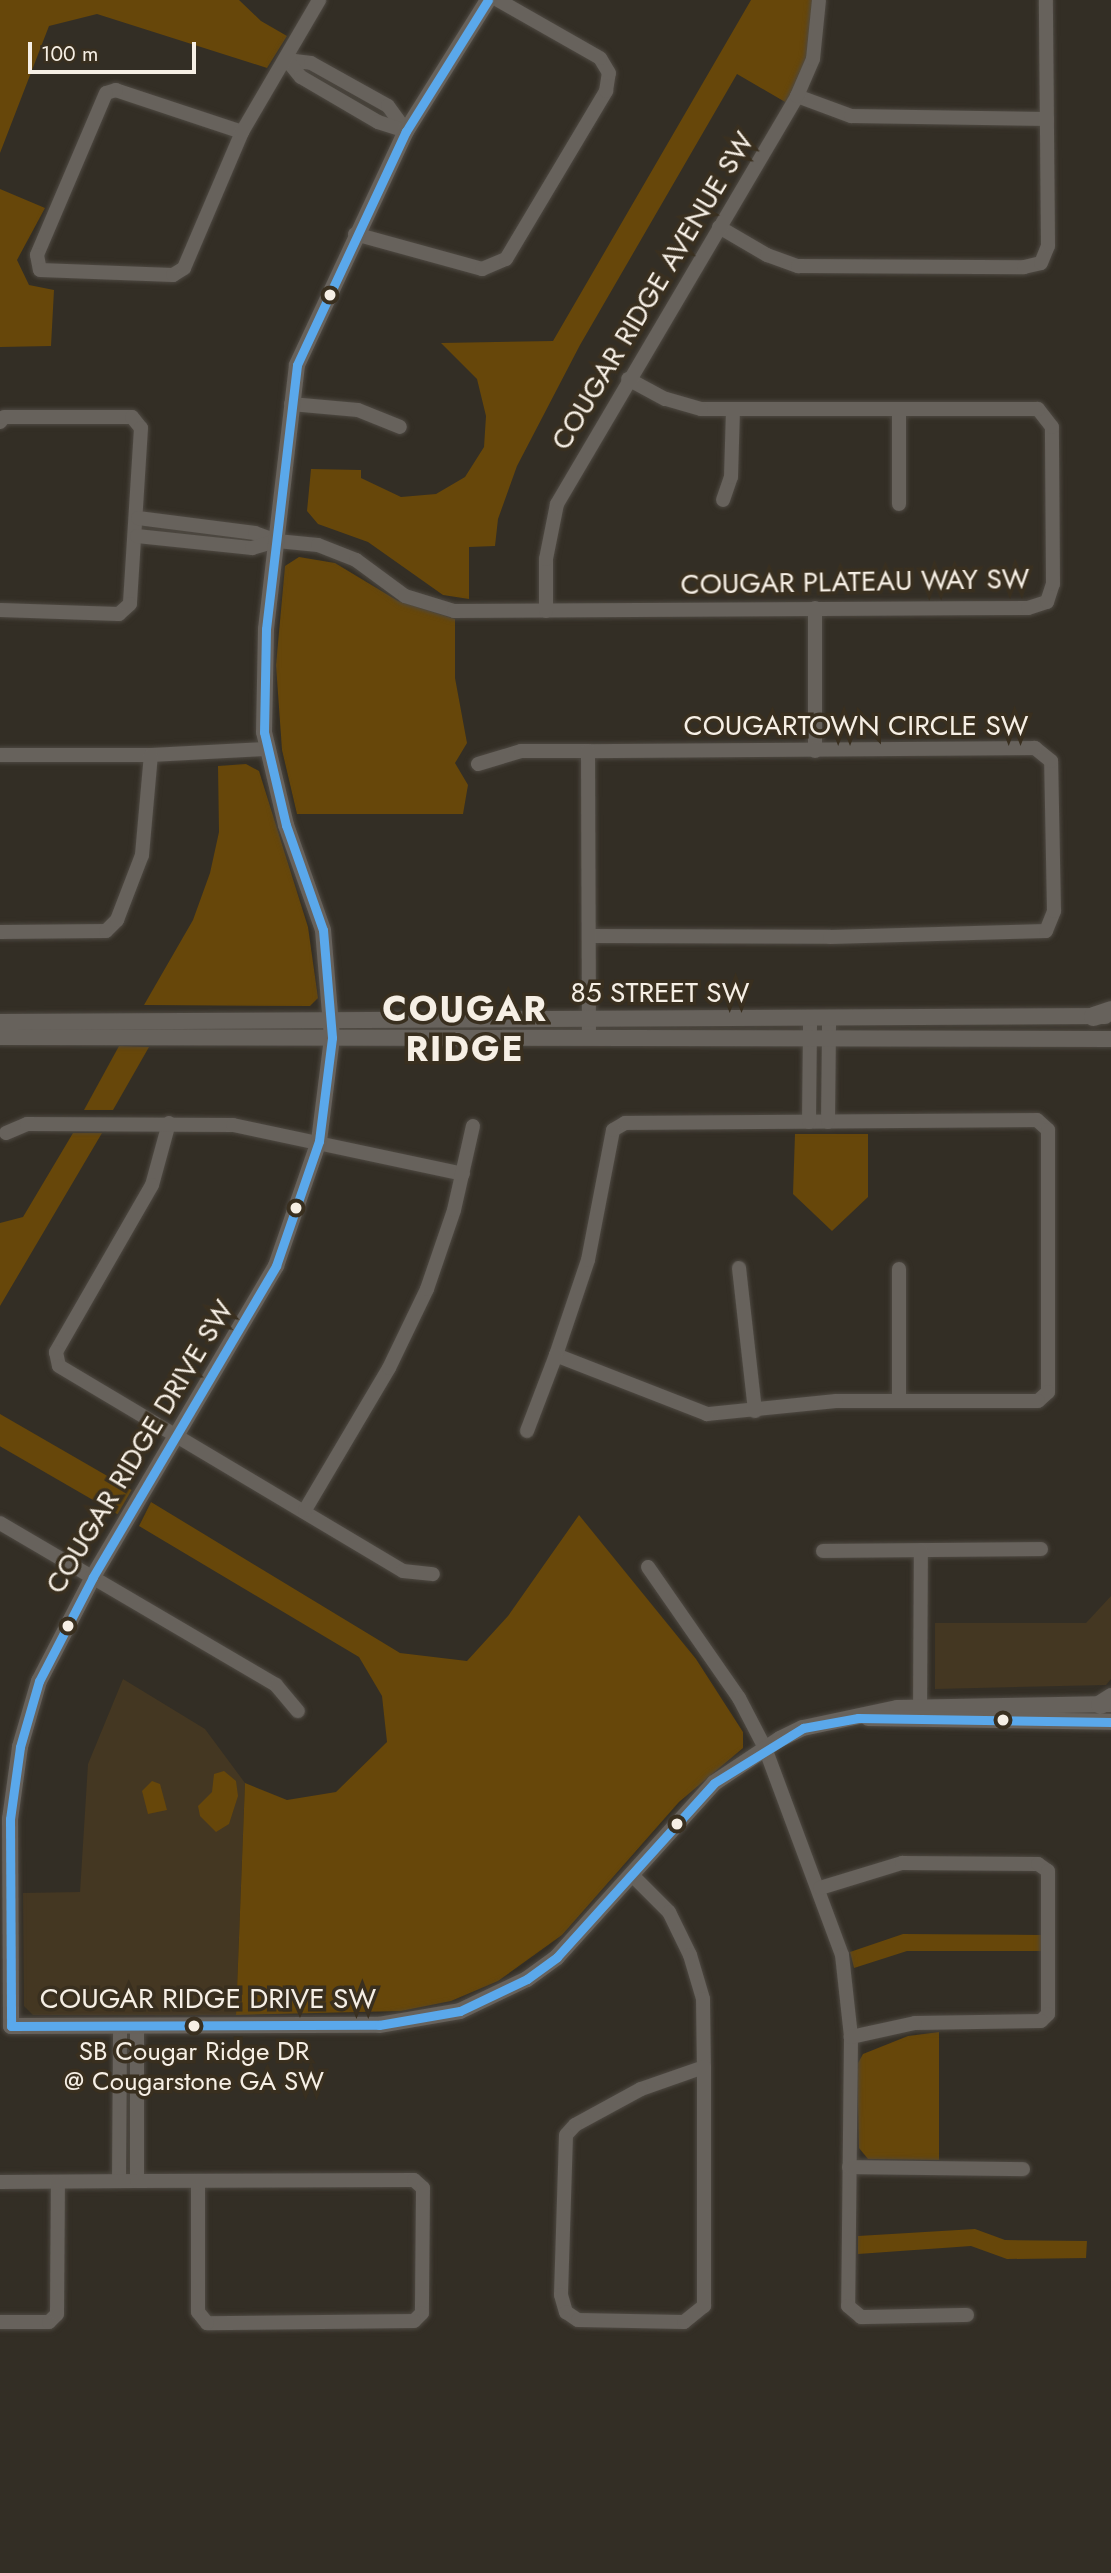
<!DOCTYPE html>
<style>
body{margin:0}
#map{position:relative;width:1111px;height:2573px;overflow:hidden;background:#332e25;font-family:Jost,sans-serif}
div>[style]{position:absolute}
[style*='--x']{left:calc(var(--x)*1px);top:calc(var(--y)*1px);width:calc(var(--w)*1px);rotate:calc(var(--a)*1deg)}
.built>*{inset:0;background:#443722}
.green>*{inset:0;background:#67470a;transform-origin:0 0}
.roads{filter:drop-shadow(0 0 2px #4e4942) drop-shadow(0 0 2px #4e4942)}
.minor>*{height:14px;margin:-7px;padding:0 7px;transform-origin:7px;border-radius:7px;background:#67625c}
.tertiary>*{height:16px;margin:-8px;padding:0 8px;transform-origin:8px;border-radius:8px;background:#67625c}
.secondary>*{height:19px;margin:-9.5px;padding:0 9.5px;transform-origin:9.5px;border-radius:9.5px;background:#67625c}
.bus-1>*{height:9px;margin:-4.5px;padding:0 4.5px;transform-origin:4.5px;border-radius:4.5px;background:#5aa8eb}
.dots>*{width:19px;height:19px;translate:-50% -50%;box-sizing:border-box;border:4px solid #392f1f;border-radius:50%}
span{translate:-50% -50%;white-space:nowrap;text-align:center;line-height:1.15;-webkit-text-stroke:7px #392f1f;paint-order:stroke}
.bus-label{font-size:26px;color:#f6efe5}
.street-label{font-size:28px;color:#f6efe5}
.district-label{font-size:35px;color:#f6efe5;font-weight:700;letter-spacing:2px}
.scale{position:absolute;left:28px;top:42px;width:168px;height:32px;box-sizing:border-box;border:4px solid #f6efe5;border-top:0;padding-left:9px;font-size:21px;line-height:24px;white-space:nowrap;color:#f6efe5;-webkit-text-stroke:5px #392f1f;paint-order:stroke}
</style>
<div id="map">
<div class="built">
<i style="clip-path:polygon(1111px 1596px,1111px 1679px,1106px 1685px,935px 1689px,935px 1623px,1086px 1623px)"></i>
<i style="clip-path:polygon(123px 1679px,205px 1729px,245px 1783px,236px 2015px,33px 2015px,24px 2006px,23px 1893px,80px 1892px,88px 1764px)"></i>
</div>
<div class="green">
<i style="clip-path:polygon(0 0,239px 0,261px 21px,287px 36px,267px 68px,97px 14px,49px 26px,0 153px)"></i>
<i style="clip-path:polygon(751px 0,823px 0,823px 17px,792px 106px,737px 74px,580px 345px,517px 466px,498px 519px,495px 546px,469px 547px,469px 599px,443px 595px,368px 542px,318px 524px,307px 511px,311px 469px,361px 470px,361px 478px,401px 497px,436px 494px,465px 477px,484px 447px,486px 416px,477px 379px,441px 343px,553px 341px)"></i>
<i style="clip-path:polygon(0 189px,45px 208px,17px 260px,29px 285px,54px 290px,51px 346px,0 347px)"></i>
<i style="clip-path:polygon(299px 557px,335px 563px,398px 601px,455px 619px,455px 678px,467px 743px,455px 763px,468px 785px,463px 814px,297px 814px,282px 750px,276px 665px,285px 566px)"></i>
<i style="clip-path:polygon(246px 764px,259px 771px,308px 927px,318px 998px,310px 1006px,144px 1005px,193px 920px,210px 873px,219px 832px,218px 766px)"></i>
<i style="clip-path:polygon(119px 1046px,149px 1047px,113px 1110px,84px 1110px)"></i>
<i style="clip-path:polygon(73px 1133px,102px 1133px,0 1306px,0 1223px,23px 1217px)"></i>
<i style="clip-path:polygon(795px 1134px,868px 1134px,868px 1197px,832px 1231px,793px 1194px)"></i>
<i style="left:0;top:1414px;width:152px;height:28px;rotate:30deg"></i>
<i style="clip-path:polygon(151px 1502px,400px 1653px,467px 1661px,508px 1616px,579px 1515px,696px 1659px,743px 1732px,743px 1748px,679px 1802px,562px 1935px,498px 1981px,451px 2001px,401px 2011px,236px 2015px,245px 1783px,287px 1800px,336px 1792px,387px 1742px,382px 1696px,359px 1657px,139px 1526px)"></i>
<i style="clip-path:polygon(224px 1771px,236px 1781px,238px 1796px,229px 1824px,216px 1832px,200px 1816px,198px 1806px,212px 1792px,214px 1774px)"></i>
<i style="clip-path:polygon(152px 1781px,160px 1784px,167px 1810px,148px 1814px,142px 1791px)"></i>
<i style="clip-path:polygon(903px 1934px,1041px 1935px,1041px 1951px,907px 1951px,854px 1968px,850px 1952px)"></i>
<i style="clip-path:polygon(939px 2032px,939px 2160px,868px 2159px,859px 2148px,857px 2065px,863px 2054px,908px 2036px)"></i>
<i style="clip-path:polygon(975px 2229px,1005px 2240px,1087px 2241px,1086px 2258px,1007px 2259px,971px 2246px,858px 2254px,858px 2236px)"></i>
</div>
<div class="roads">
<div class="minor">
<i style="--x:287;--y:60;--w:24;--a:7"></i>
<i style="--x:311;--y:63;--w:88;--a:29.2"></i>
<i style="--x:388;--y:106;--w:31;--a:54"></i>
<i style="--x:287;--y:60;--w:22;--a:51"></i>
<i style="--x:301;--y:77;--w:89;--a:30.3"></i>
<i style="--x:378;--y:122;--w:29;--a:18"></i>
<i style="--x:797;--y:96;--w:58;--a:20.3"></i>
<i style="--x:851;--y:116;--w:196;--a:0.9"></i>
<i style="--x:242;--y:132;--w:133;--a:-161.6"></i>
<i style="--x:116;--y:90;--w:10;--a:163"></i>
<i style="--x:106;--y:93;--w:176;--a:113.1"></i>
<i style="--x:37;--y:255;--w:15;--a:79"></i>
<i style="--x:40;--y:270;--w:133;--a:2.2"></i>
<i style="--x:173;--y:275;--w:13;--a:-32"></i>
<i style="--x:184;--y:268;--w:148;--a:-66.9"></i>
<i style="--x:242;--y:132;--w:153;--a:-59.7"></i>
<i style="--x:719;--y:227;--w:56;--a:30.3"></i>
<i style="--x:767;--y:255;--w:33;--a:20"></i>
<i style="--x:798;--y:266;--w:226;--a:0.3"></i>
<i style="--x:1024;--y:267;--w:17;--a:-13"></i>
<i style="--x:1041;--y:263;--w:18;--a:-68"></i>
<i style="--x:1048;--y:246;--w:246;--a:-90.5"></i>
<i style="--x:355;--y:234;--w:132;--a:15.4"></i>
<i style="--x:482;--y:269;--w:26;--a:-23"></i>
<i style="--x:506;--y:259;--w:196;--a:-59.2"></i>
<i style="--x:606;--y:91;--w:18;--a:-81"></i>
<i style="--x:609;--y:73;--w:17;--a:-121"></i>
<i style="--x:600;--y:58;--w:117;--a:-150.4"></i>
<i style="--x:291;--y:404;--w:67;--a:5.1"></i>
<i style="--x:358;--y:410;--w:45;--a:22"></i>
<i style="--x:899;--y:410;--w:94;--a:90"></i>
<i style="--x:0;--y:422;--w:6;--a:-51"></i>
<i style="--x:4;--y:417;--w:128;--a:0"></i>
<i style="--x:132;--y:417;--w:14;--a:51"></i>
<i style="--x:141;--y:428;--w:176;--a:93.6"></i>
<i style="--x:130;--y:604;--w:15;--a:138"></i>
<i style="--x:119;--y:614;--w:119;--a:-178.1"></i>
<i style="--x:723;--y:500;--w:24;--a:-71"></i>
<i style="--x:731;--y:477;--w:67;--a:-88.3"></i>
<i style="--x:138;--y:518;--w:118;--a:7.3"></i>
<i style="--x:255;--y:533;--w:23;--a:20"></i>
<i style="--x:137;--y:536;--w:116;--a:6"></i>
<i style="--x:252;--y:548;--w:26;--a:-16"></i>
<i style="--x:277;--y:541;--w:41;--a:5.6"></i>
<i style="--x:318;--y:545;--w:41;--a:21.5"></i>
<i style="--x:356;--y:560;--w:61;--a:36.3"></i>
<i style="--x:405;--y:596;--w:51;--a:17"></i>
<i style="--x:454;--y:611;--w:574;--a:-0.3"></i>
<i style="--x:1028;--y:608;--w:20;--a:-18"></i>
<i style="--x:1047;--y:602;--w:19;--a:-72"></i>
<i style="--x:1053;--y:584;--w:157;--a:-90.4"></i>
<i style="--x:1052;--y:427;--w:23;--a:-128"></i>
<i style="--x:1038;--y:409;--w:337;--a:180"></i>
<i style="--x:701;--y:409;--w:37;--a:-164"></i>
<i style="--x:665;--y:399;--w:42;--a:-151.6"></i>
<i style="--x:546;--y:611;--w:52;--a:-90"></i>
<i style="--x:546;--y:559;--w:56;--a:-78.7"></i>
<i style="--x:557;--y:504;--w:473;--a:-59.5"></i>
<i style="--x:797;--y:96;--w:40;--a:-66.6"></i>
<i style="--x:813;--y:59;--w:59;--a:-84.2"></i>
<i style="--x:815;--y:751;--w:143;--a:-90"></i>
<i style="--x:0;--y:755;--w:151;--a:0"></i>
<i style="--x:151;--y:755;--w:114;--a:-3"></i>
<i style="--x:478;--y:764;--w:45;--a:-16.8"></i>
<i style="--x:521;--y:751;--w:67;--a:0"></i>
<i style="--x:0;--y:932;--w:106;--a:-0.5"></i>
<i style="--x:106;--y:931;--w:16;--a:-45"></i>
<i style="--x:117;--y:920;--w:70;--a:-69"></i>
<i style="--x:142;--y:855;--w:100;--a:-84.9"></i>
<i style="--x:589;--y:936;--w:241;--a:0.2"></i>
<i style="--x:830;--y:937;--w:216;--a:-1.6"></i>
<i style="--x:1046;--y:931;--w:22;--a:-68"></i>
<i style="--x:1054;--y:911;--w:150;--a:-91.1"></i>
<i style="--x:1051;--y:761;--w:21;--a:-141"></i>
<i style="--x:1035;--y:748;--w:447;--a:179.6"></i>
<i style="--x:588;--y:751;--w:286;--a:89.8"></i>
<i style="--x:1037;--y:1120;--w:15;--a:42"></i>
<i style="--x:1048;--y:1130;--w:262;--a:90"></i>
<i style="--x:1048;--y:1392;--w:13;--a:138"></i>
<i style="--x:1038;--y:1401;--w:202;--a:180"></i>
<i style="--x:836;--y:1401;--w:130;--a:174.2"></i>
<i style="--x:707;--y:1414;--w:162;--a:-158.7"></i>
<i style="--x:556;--y:1355;--w:100;--a:-71.4"></i>
<i style="--x:588;--y:1260;--w:132;--a:-79.1"></i>
<i style="--x:613;--y:1130;--w:14;--a:-30"></i>
<i style="--x:625;--y:1123;--w:412;--a:-0.4"></i>
<i style="--x:809;--y:1122;--w:104;--a:-89.4"></i>
<i style="--x:828;--y:1122;--w:103;--a:-89.4"></i>
<i style="--x:169;--y:1123;--w:64;--a:105.3"></i>
<i style="--x:152;--y:1185;--w:193;--a:119.9"></i>
<i style="--x:56;--y:1352;--w:14;--a:78"></i>
<i style="--x:59;--y:1366;--w:400;--a:30.8"></i>
<i style="--x:403;--y:1571;--w:30;--a:6"></i>
<i style="--x:6;--y:1133;--w:23;--a:-23"></i>
<i style="--x:27;--y:1124;--w:206;--a:0.3"></i>
<i style="--x:233;--y:1125;--w:235;--a:12"></i>
<i style="--x:739;--y:1268;--w:144;--a:83.6"></i>
<i style="--x:899;--y:1400;--w:131;--a:-90"></i>
<i style="--x:527;--y:1431;--w:81;--a:-69.1"></i>
<i style="--x:305;--y:1510;--w:165;--a:-59.4"></i>
<i style="--x:389;--y:1368;--w:88;--a:-64.3"></i>
<i style="--x:427;--y:1289;--w:83;--a:-71.1"></i>
<i style="--x:454;--y:1210;--w:86;--a:-77.3"></i>
<i style="--x:0;--y:1523;--w:320;--a:30.4"></i>
<i style="--x:276;--y:1685;--w:34;--a:50"></i>
<i style="--x:823;--y:1551;--w:218;--a:-0.5"></i>
<i style="--x:648;--y:1567;--w:160;--a:55.2"></i>
<i style="--x:739;--y:1698;--w:56;--a:62.5"></i>
<i style="--x:765;--y:1748;--w:221;--a:69.6"></i>
<i style="--x:842;--y:1955;--w:82;--a:83.7"></i>
<i style="--x:851;--y:2037;--w:269;--a:90.6"></i>
<i style="--x:848;--y:2306;--w:17;--a:40"></i>
<i style="--x:861;--y:2317;--w:106;--a:-1.1"></i>
<i style="--x:920;--y:1719;--w:169;--a:-89.7"></i>
<i style="--x:632;--y:1875;--w:52;--a:45"></i>
<i style="--x:669;--y:1912;--w:48;--a:64"></i>
<i style="--x:690;--y:1955;--w:46;--a:73.5"></i>
<i style="--x:703;--y:1999;--w:68;--a:89.2"></i>
<i style="--x:704;--y:2067;--w:67;--a:160.8"></i>
<i style="--x:641;--y:2089;--w:75;--a:151.4"></i>
<i style="--x:575;--y:2125;--w:13;--a:132"></i>
<i style="--x:566;--y:2135;--w:160;--a:91.8"></i>
<i style="--x:561;--y:2295;--w:18;--a:74"></i>
<i style="--x:566;--y:2312;--w:14;--a:34"></i>
<i style="--x:578;--y:2320;--w:106;--a:1.1"></i>
<i style="--x:684;--y:2322;--w:26;--a:-39"></i>
<i style="--x:704;--y:2306;--w:239;--a:-90"></i>
<i style="--x:820;--y:1888;--w:86;--a:-17"></i>
<i style="--x:902;--y:1863;--w:136;--a:0.4"></i>
<i style="--x:1038;--y:1864;--w:12;--a:35"></i>
<i style="--x:1048;--y:1871;--w:143;--a:90"></i>
<i style="--x:1048;--y:2014;--w:10;--a:135"></i>
<i style="--x:1041;--y:2021;--w:126;--a:179.1"></i>
<i style="--x:915;--y:2023;--w:66;--a:167.7"></i>
<i style="--x:137;--y:2027;--w:154;--a:90"></i>
<i style="--x:849;--y:2167;--w:174;--a:0.7"></i>
<i style="--x:119;--y:2181;--w:154;--a:-89.6"></i>
<i style="--x:0;--y:2182;--w:137;--a:-0.4"></i>
<i style="--x:137;--y:2181;--w:277;--a:-0.2"></i>
<i style="--x:414;--y:2180;--w:12;--a:42"></i>
<i style="--x:423;--y:2188;--w:125;--a:90.5"></i>
<i style="--x:422;--y:2313;--w:11;--a:135"></i>
<i style="--x:414;--y:2321;--w:207;--a:179.4"></i>
<i style="--x:207;--y:2323;--w:14;--a:-129"></i>
<i style="--x:198;--y:2312;--w:131;--a:-90"></i>
<i style="--x:0;--y:2322;--w:49;--a:0"></i>
<i style="--x:49;--y:2322;--w:11;--a:-45"></i>
<i style="--x:57;--y:2314;--w:132;--a:-89.6"></i>
</div>
<div class="tertiary">
<i style="--x:488;--y:0;--w:155;--a:122"></i>
<i style="--x:406;--y:131;--w:258;--a:115"></i>
<i style="--x:297;--y:365;--w:266;--a:96.7"></i>
<i style="--x:266;--y:629;--w:103;--a:91.1"></i>
<i style="--x:264;--y:732;--w:96;--a:76.7"></i>
<i style="--x:286;--y:825;--w:111;--a:70.6"></i>
<i style="--x:323;--y:930;--w:108;--a:85.2"></i>
<i style="--x:332;--y:1038;--w:104;--a:97.2"></i>
<i style="--x:319;--y:1141;--w:132;--a:109"></i>
<i style="--x:276;--y:1266;--w:361;--a:120.5"></i>
<i style="--x:93;--y:1577;--w:117;--a:117.4"></i>
<i style="--x:39;--y:1681;--w:69;--a:106.1"></i>
<i style="--x:20;--y:1747;--w:73;--a:97.9"></i>
<i style="--x:10;--y:1819;--w:207;--a:89.7"></i>
<i style="--x:11;--y:2026;--w:368;--a:-0.2"></i>
<i style="--x:379;--y:2025;--w:82;--a:-9.8"></i>
<i style="--x:460;--y:2011;--w:74;--a:-25.5"></i>
<i style="--x:527;--y:1979;--w:37;--a:-36"></i>
<i style="--x:557;--y:1957;--w:234;--a:-47.9"></i>
<i style="--x:714;--y:1783;--w:79;--a:-33.7"></i>
<i style="--x:780;--y:1739;--w:25;--a:-26"></i>
<i style="--x:803;--y:1728;--w:96;--a:-12"></i>
<i style="--x:897;--y:1708;--w:214;--a:-1.1"></i>
<i style="--x:0;--y:1022;--w:1105;--a:-0.31"></i>
<i style="--x:0;--y:1037;--w:1111;--a:0.1"></i>
<i style="--x:868;--y:1718;--w:243;--a:0.9"></i>
</div>
<div class="secondary">
<i style="--x:1093;--y:1016;--w:19;--a:-18"></i>
<i style="--x:1100;--y:1704;--w:13;--a:-32"></i>
</div>
</div>
<div class="bus-1">
<i style="--x:488;--y:0;--w:155;--a:122"></i>
<i style="--x:406;--y:131;--w:258;--a:115"></i>
<i style="--x:297;--y:365;--w:266;--a:96.7"></i>
<i style="--x:266;--y:629;--w:103;--a:91.1"></i>
<i style="--x:264;--y:732;--w:96;--a:76.7"></i>
<i style="--x:286;--y:825;--w:111;--a:70.6"></i>
<i style="--x:323;--y:930;--w:108;--a:85.2"></i>
<i style="--x:332;--y:1038;--w:104;--a:97.2"></i>
<i style="--x:319;--y:1141;--w:132;--a:109"></i>
<i style="--x:276;--y:1266;--w:361;--a:120.5"></i>
<i style="--x:93;--y:1577;--w:117;--a:117.4"></i>
<i style="--x:39;--y:1681;--w:69;--a:106.1"></i>
<i style="--x:20;--y:1747;--w:73;--a:97.9"></i>
<i style="--x:10;--y:1819;--w:207;--a:89.7"></i>
<i style="--x:11;--y:2026;--w:368;--a:-0.2"></i>
<i style="--x:379;--y:2025;--w:82;--a:-9.8"></i>
<i style="--x:460;--y:2011;--w:74;--a:-25.5"></i>
<i style="--x:527;--y:1979;--w:37;--a:-36"></i>
<i style="--x:557;--y:1957;--w:234;--a:-47.9"></i>
<i style="--x:714;--y:1783;--w:105;--a:-31.7"></i>
<i style="--x:803;--y:1728;--w:56;--a:-10.3"></i>
<i style="--x:858;--y:1718;--w:253;--a:0.9"></i>
</div>
<div class="dots">
<i style="left:330px;top:295px;background:#f6efe5"></i>
<i style="left:296px;top:1208px;background:#f6efe5"></i>
<i style="left:68px;top:1626px;background:#f6efe5"></i>
<i style="left:1003px;top:1720px;background:#f6efe5"></i>
<i style="left:677px;top:1824px;background:#f6efe5"></i>
<i style="left:194px;top:2026px;background:#f6efe5"></i>
</div>
<div class="bus-label">
<span style="left:194px;top:2067px">SB Cougar Ridge DR<br>@ Cougarstone GA SW</span>
</div>
<div class="street-label">
<span style="left:653px;top:291px;rotate:-59deg">COUGAR RIDGE AVENUE SW</span>
<span style="left:855px;top:582px;rotate:-1deg">COUGAR PLATEAU WAY SW</span>
<span style="left:856px;top:726px">COUGARTOWN CIRCLE SW</span>
<span style="left:660px;top:993px">85 STREET SW</span>
<span style="left:140px;top:1447px;rotate:-59deg">COUGAR RIDGE DRIVE SW</span>
<span style="left:208px;top:1999px">COUGAR RIDGE DRIVE SW</span>
</div>
<div class="district-label">
<span style="left:465px;top:1029px">COUGAR<br>RIDGE</span>
</div>
<div class="scale">100 m</div>
</div>
